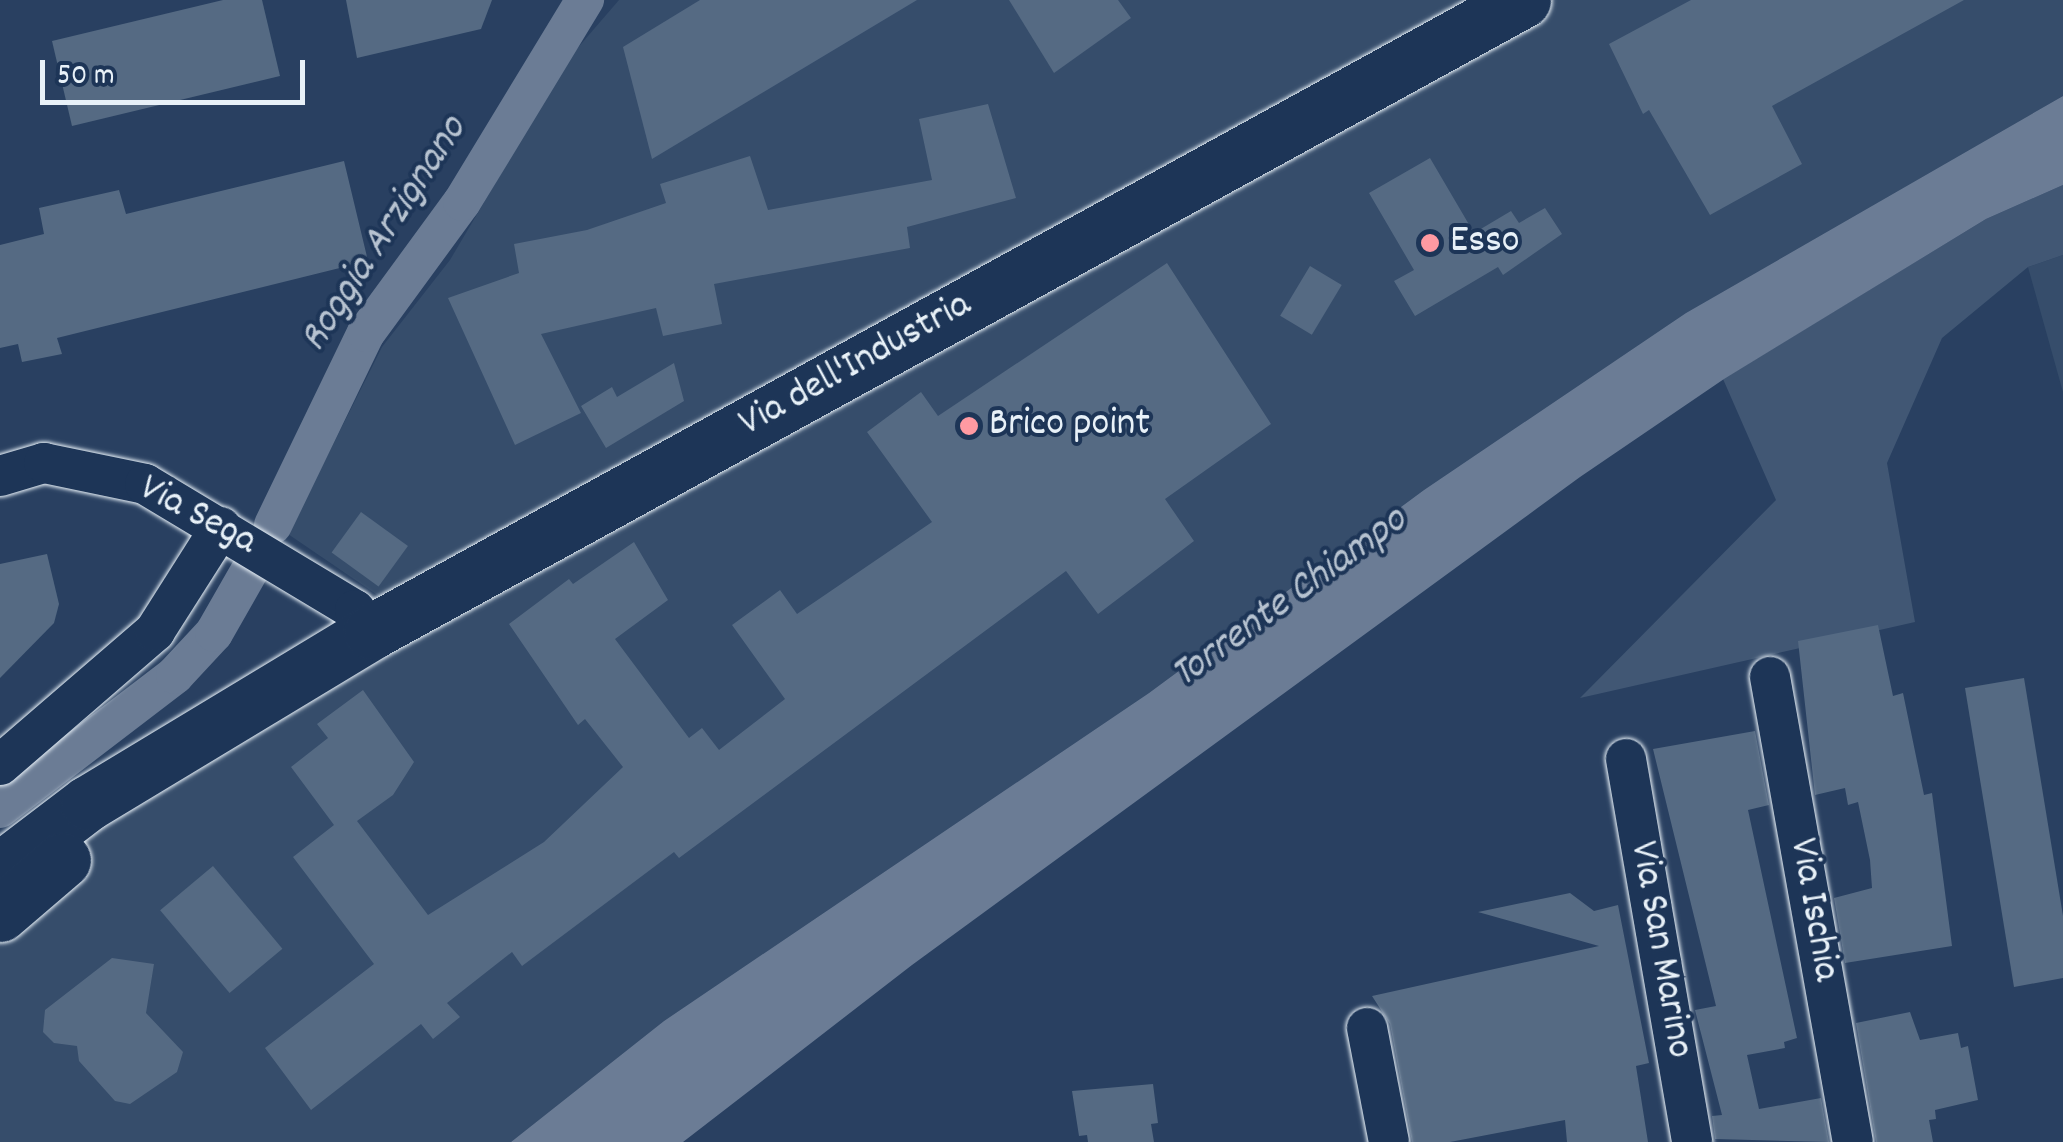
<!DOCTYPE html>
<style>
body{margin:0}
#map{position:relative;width:2063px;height:1142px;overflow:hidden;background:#294061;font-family:Dekko,sans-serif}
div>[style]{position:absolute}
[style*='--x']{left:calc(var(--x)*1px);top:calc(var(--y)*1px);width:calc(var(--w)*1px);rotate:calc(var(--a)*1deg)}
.built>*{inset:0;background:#364d6b}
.green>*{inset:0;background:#415774}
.water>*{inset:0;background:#6b7c95}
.canal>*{height:38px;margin:-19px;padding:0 19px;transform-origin:19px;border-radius:19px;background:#6b7c95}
.building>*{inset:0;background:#556a83;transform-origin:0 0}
.roads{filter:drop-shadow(0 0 2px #e8f1f8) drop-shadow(0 0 2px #e8f1f8)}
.street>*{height:40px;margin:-20px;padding:0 20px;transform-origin:20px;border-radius:20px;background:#1d3557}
.secondary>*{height:55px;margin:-27.5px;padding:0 27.5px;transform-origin:27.5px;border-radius:27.5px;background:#1d3557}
.dots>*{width:28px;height:28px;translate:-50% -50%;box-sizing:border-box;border:5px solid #1d3557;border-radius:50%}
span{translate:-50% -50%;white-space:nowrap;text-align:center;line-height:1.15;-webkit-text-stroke:8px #1d3557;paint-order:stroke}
.poi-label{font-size:40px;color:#e8f1f8}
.left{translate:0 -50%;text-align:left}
.street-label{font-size:40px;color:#e8f1f8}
.water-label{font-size:42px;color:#b6c2d0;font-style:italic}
.scale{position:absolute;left:40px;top:60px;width:265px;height:45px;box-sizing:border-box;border:5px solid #e8f1f8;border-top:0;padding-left:12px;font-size:30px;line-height:35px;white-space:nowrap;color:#e8f1f8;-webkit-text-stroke:8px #1d3557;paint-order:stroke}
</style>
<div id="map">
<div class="built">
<i style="clip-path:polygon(619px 0,2063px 0,2063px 96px,1686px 313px,1424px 490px,1149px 693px,664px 1021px,511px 1142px,0 1142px,0 893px,392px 605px,288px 534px,382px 347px,450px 260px,569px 58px)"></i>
<i style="clip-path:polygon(2063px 255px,2063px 392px,2028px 267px)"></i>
</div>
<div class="green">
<i style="clip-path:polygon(2063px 185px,2063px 255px,2028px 267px,1942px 338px,1887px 463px,1915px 622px,1580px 698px,1776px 500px,1723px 379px,1986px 219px)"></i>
</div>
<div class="water">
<i style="clip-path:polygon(2063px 96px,2063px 185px,1986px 219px,1724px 379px,1580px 477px,912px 965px,683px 1142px,511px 1142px,664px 1021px,1149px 693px,1424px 490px,1686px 313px)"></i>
</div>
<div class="canal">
<i style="--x:273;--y:525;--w:213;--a:-64.2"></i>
<i style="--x:366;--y:333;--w:162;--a:-53.8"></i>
<i style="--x:462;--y:202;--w:237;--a:-58.7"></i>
<i style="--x:0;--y:809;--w:220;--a:-37.4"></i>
<i style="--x:175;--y:675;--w:57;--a:-47.1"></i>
<i style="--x:214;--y:633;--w:73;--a:-60.3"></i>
</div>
<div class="building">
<i style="clip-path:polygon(223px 0,262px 0,280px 76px,72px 126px,52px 41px)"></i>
<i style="clip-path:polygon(346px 0,492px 0,481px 29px,357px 58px)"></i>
<i style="clip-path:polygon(700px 0,917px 0,652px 159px,623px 47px)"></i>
<i style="clip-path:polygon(1009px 0,1118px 0,1131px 18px,1054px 73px)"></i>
<i style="clip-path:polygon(1691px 0,1964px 0,1772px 106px,1802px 164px,1710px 215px,1649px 110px,1643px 114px,1609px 44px)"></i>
<i style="clip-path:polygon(988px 104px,1016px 198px,907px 227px,910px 248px,714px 284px,722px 324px,663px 336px,656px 308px,541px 334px,581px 413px,515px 445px,448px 298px,519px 273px,514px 244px,587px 230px,666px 203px,660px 184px,750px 156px,768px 210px,932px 180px,919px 119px)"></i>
<i style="clip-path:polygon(1430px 158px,1474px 233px,1511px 211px,1519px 223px,1545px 208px,1562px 234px,1503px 275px,1498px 267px,1415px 316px,1394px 281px,1414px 270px,1369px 193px)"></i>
<i style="clip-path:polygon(344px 161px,368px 261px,57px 338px,62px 354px,22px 362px,18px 344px,0 348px,0 245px,44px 234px,39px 208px,119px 190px,126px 214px)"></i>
<i style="clip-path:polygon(1167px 263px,1271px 424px,1165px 499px,1194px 541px,1098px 614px,1066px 571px,679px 858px,674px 852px,522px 966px,512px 952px,447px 1003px,460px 1017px,433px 1039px,421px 1024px,311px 1110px,265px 1048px,374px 964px,293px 857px,334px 825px,291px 767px,328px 738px,317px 724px,363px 690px,414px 762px,393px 795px,357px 821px,428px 915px,544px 842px,623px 767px,585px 719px,578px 725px,509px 624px,569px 579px,573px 584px,634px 542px,668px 600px,615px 639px,689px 738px,702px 728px,719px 750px,785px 699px,732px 625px,780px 590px,797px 614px,932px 522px,867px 432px,921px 392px,938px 416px)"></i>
<i style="left:1310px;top:266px;width:37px;height:58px;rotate:31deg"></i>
<i style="clip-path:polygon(674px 363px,684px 401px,606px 448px,581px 406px,612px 387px,617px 397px)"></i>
<i style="left:361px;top:512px;width:58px;height:50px;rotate:36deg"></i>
<i style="clip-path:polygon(47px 554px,59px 604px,54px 623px,0 678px,0 564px)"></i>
<i style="clip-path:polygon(1878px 625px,1893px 696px,1903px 693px,1924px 795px,1932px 793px,1952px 946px,1845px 963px,1834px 898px,1872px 888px,1870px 860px,1858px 802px,1848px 805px,1845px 788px,1815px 795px,1798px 641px)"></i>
<i style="clip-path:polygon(2024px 678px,2063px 916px,2063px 978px,2014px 987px,1965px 688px)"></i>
<i style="clip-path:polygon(1755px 731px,1769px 805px,1748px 810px,1797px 1038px,1784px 1042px,1785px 1048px,1747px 1055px,1759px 1109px,1821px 1098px,1829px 1142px,1715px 1139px,1712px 1116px,1722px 1115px,1695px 1010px,1716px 1006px,1653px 749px)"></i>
<i style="left:213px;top:866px;width:108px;height:69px;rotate:50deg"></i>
<i style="clip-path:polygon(1570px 893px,1594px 911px,1618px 905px,1649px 1063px,1636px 1066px,1648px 1142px,1567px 1142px,1565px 1120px,1450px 1142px,1412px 1142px,1390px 1024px,1372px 996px,1599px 946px,1478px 912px)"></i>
<i style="clip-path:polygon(112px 958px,154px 964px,146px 1013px,183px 1052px,177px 1072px,130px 1104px,115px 1101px,79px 1061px,77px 1046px,54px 1043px,43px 1032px,45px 1010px)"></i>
<i style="clip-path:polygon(1910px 1012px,1920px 1040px,1958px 1033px,1961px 1048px,1968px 1046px,1978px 1100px,1935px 1110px,1936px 1119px,1929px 1120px,1933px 1142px,1876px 1142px,1856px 1023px)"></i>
<i style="clip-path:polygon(1153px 1084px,1158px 1123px,1151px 1124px,1154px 1142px,1088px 1142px,1087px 1135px,1079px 1136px,1072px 1091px)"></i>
</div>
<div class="roads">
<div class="street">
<i style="--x:0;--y:476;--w:46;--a:-16.5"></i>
<i style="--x:44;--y:463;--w:103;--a:11.7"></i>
<i style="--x:145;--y:484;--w:245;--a:31"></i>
<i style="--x:355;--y:610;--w:27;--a:54"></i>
<i style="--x:1770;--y:677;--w:472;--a:79.9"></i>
<i style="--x:1626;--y:759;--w:389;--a:80.2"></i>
<i style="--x:0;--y:765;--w:205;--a:-40.8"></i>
<i style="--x:155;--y:631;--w:123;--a:-57.6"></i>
<i style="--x:1367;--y:1028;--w:116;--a:79.1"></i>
</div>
<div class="secondary">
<i style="--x:0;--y:870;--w:111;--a:-37.3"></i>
<i style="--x:88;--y:803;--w:331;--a:-31.1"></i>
<i style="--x:371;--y:632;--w:1314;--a:-28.75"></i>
<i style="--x:0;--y:914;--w:83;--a:-40.6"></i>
</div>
</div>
<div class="dots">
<i style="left:1430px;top:243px;background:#ff9aa2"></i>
<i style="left:969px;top:426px;background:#ff9aa2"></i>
</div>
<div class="poi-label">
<span class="left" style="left:1450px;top:243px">Esso</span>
<span class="left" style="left:989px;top:426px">Brico point</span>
</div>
<div class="street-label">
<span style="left:856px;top:366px;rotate:-29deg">Via dell'Industria</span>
<span style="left:197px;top:517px;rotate:28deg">Via Sega</span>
<span style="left:1812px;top:910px;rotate:80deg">Via Ischia</span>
<span style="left:1659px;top:950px;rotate:80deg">Via San Marino</span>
</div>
<div class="water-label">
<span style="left:385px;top:235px;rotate:-57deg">Roggia Arzignano</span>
<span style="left:1290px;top:599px;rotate:-36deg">Torrente Chiampo</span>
</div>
<div class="scale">50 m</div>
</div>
